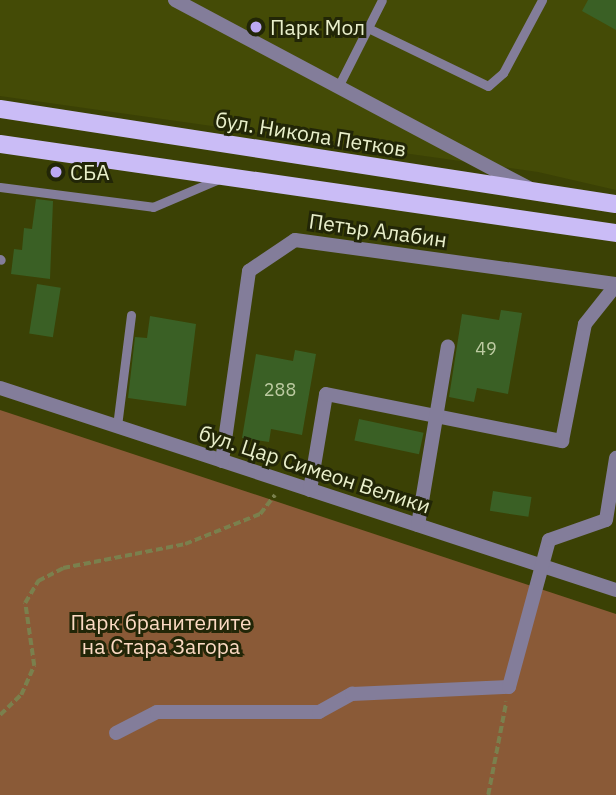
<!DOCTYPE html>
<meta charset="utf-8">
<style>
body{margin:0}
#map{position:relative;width:616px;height:795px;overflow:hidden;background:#3b4105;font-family:"IBM Plex Sans",sans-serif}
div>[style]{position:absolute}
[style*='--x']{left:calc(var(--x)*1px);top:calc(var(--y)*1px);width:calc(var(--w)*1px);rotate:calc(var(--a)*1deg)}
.built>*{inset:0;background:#444b06}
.green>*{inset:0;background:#8a5a37}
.building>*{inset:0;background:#3a6025;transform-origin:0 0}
.path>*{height:3.5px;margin-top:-1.75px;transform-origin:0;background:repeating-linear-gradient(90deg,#7a804d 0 7px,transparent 0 10.5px)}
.lane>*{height:9px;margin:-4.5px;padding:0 4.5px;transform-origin:4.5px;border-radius:4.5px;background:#837d9a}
.street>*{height:14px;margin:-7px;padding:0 7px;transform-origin:7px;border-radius:7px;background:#837d9a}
.primary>*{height:18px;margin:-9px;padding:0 9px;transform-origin:9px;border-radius:9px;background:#cabcf6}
.dots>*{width:19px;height:19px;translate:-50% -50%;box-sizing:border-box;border:4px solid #222607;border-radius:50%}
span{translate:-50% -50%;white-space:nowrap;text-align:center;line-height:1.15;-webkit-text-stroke:6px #222607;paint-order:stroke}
.number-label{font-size:18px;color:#bdcba2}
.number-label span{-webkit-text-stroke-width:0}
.poi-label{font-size:21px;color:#e9efcb}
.left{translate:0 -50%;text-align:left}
.street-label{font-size:21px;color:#e9efcb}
.park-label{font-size:21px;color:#fcdac3}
</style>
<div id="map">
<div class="built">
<i style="clip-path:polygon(0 0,616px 0,616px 190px,538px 172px,0 96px)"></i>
</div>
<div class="green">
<i style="clip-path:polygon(0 410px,616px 614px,616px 795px,0 795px)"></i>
</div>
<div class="building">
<i style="clip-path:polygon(588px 0,616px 0,616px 30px,582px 11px)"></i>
<i style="clip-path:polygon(36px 199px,53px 201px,50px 279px,11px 274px,14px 249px,22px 250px,24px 228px,32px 229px)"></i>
<i style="left:37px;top:284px;width:24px;height:50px;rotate:9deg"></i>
<i style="clip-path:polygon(501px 310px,522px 313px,508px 394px,477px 388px,474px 402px,449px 397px,462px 314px,499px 320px)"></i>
<i style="clip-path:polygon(150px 316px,196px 324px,186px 406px,128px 398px,135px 337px,147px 338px)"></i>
<i style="clip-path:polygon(295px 350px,316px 354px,302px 435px,271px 429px,269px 442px,242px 438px,256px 354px,293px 361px)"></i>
<i style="left:359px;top:419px;width:66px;height:22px;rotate:12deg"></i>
<i style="left:493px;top:491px;width:39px;height:20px;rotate:9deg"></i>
</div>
<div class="path">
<i style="--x:0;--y:715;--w:29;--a:-44"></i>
<i style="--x:21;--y:695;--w:32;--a:-66"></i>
<i style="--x:34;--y:666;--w:64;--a:-98.1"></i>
<i style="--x:25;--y:603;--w:26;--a:-59"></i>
<i style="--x:38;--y:581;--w:28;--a:-27"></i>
<i style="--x:63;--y:568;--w:124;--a:-11.1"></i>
<i style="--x:185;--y:544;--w:81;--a:-21.8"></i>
<i style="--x:260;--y:514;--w:24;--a:-52"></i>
<i style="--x:488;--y:795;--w:95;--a:-79"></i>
</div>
<div class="lane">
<i style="--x:368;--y:28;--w:133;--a:25.8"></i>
<i style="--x:488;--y:86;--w:20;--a:-41"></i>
<i style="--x:503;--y:73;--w:83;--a:-61.9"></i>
<i style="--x:338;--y:87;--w:97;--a:-63.2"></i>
<i style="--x:0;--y:187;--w:154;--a:7.4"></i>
<i style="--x:153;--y:207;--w:72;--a:-23"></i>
<i style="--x:0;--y:259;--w:1;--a:45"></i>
<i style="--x:117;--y:426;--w:112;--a:-82.8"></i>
</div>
<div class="street">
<i style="--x:175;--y:0;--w:400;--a:28"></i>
<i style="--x:0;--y:388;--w:648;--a:18.16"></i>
<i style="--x:222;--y:461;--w:192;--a:-81.9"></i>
<i style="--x:249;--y:271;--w:55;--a:-34"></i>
<i style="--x:295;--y:240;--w:324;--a:7.8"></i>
<i style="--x:310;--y:490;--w:97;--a:-80.5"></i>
<i style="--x:326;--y:394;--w:241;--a:11.3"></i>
<i style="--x:562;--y:441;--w:119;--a:-78.9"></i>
<i style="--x:585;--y:324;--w:50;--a:-51.5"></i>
<i style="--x:418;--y:525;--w:181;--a:-80.5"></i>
<i style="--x:116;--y:733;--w:46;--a:-27.1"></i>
<i style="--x:157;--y:712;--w:162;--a:0"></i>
<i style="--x:319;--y:712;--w:38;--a:-29"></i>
<i style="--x:352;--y:694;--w:157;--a:-2.6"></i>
<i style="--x:509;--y:687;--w:152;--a:-74.8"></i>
<i style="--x:549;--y:540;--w:60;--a:-19.3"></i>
<i style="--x:606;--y:520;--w:63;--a:-80.8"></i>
</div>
<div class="primary">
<i style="--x:0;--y:109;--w:623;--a:8.77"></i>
<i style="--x:0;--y:144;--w:622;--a:8.22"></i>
</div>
<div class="dots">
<i style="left:256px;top:27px;background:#bda9f5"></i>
<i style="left:56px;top:172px;background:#bda9f5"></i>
</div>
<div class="number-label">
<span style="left:486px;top:349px">49</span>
<span style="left:280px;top:390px">288</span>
</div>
<div class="poi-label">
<span class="left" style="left:270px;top:27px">Парк Мол</span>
<span class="left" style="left:70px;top:172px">СБА</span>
</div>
<div class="street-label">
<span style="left:311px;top:134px;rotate:9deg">бул. Никола Петков</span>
<span style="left:378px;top:230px;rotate:8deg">Петър Алабин</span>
<span style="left:315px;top:469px;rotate:18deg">бул. Цар Симеон Велики</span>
</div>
<div class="park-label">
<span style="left:161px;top:634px">Парк бранителите<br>на Стара Загора</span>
</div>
</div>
